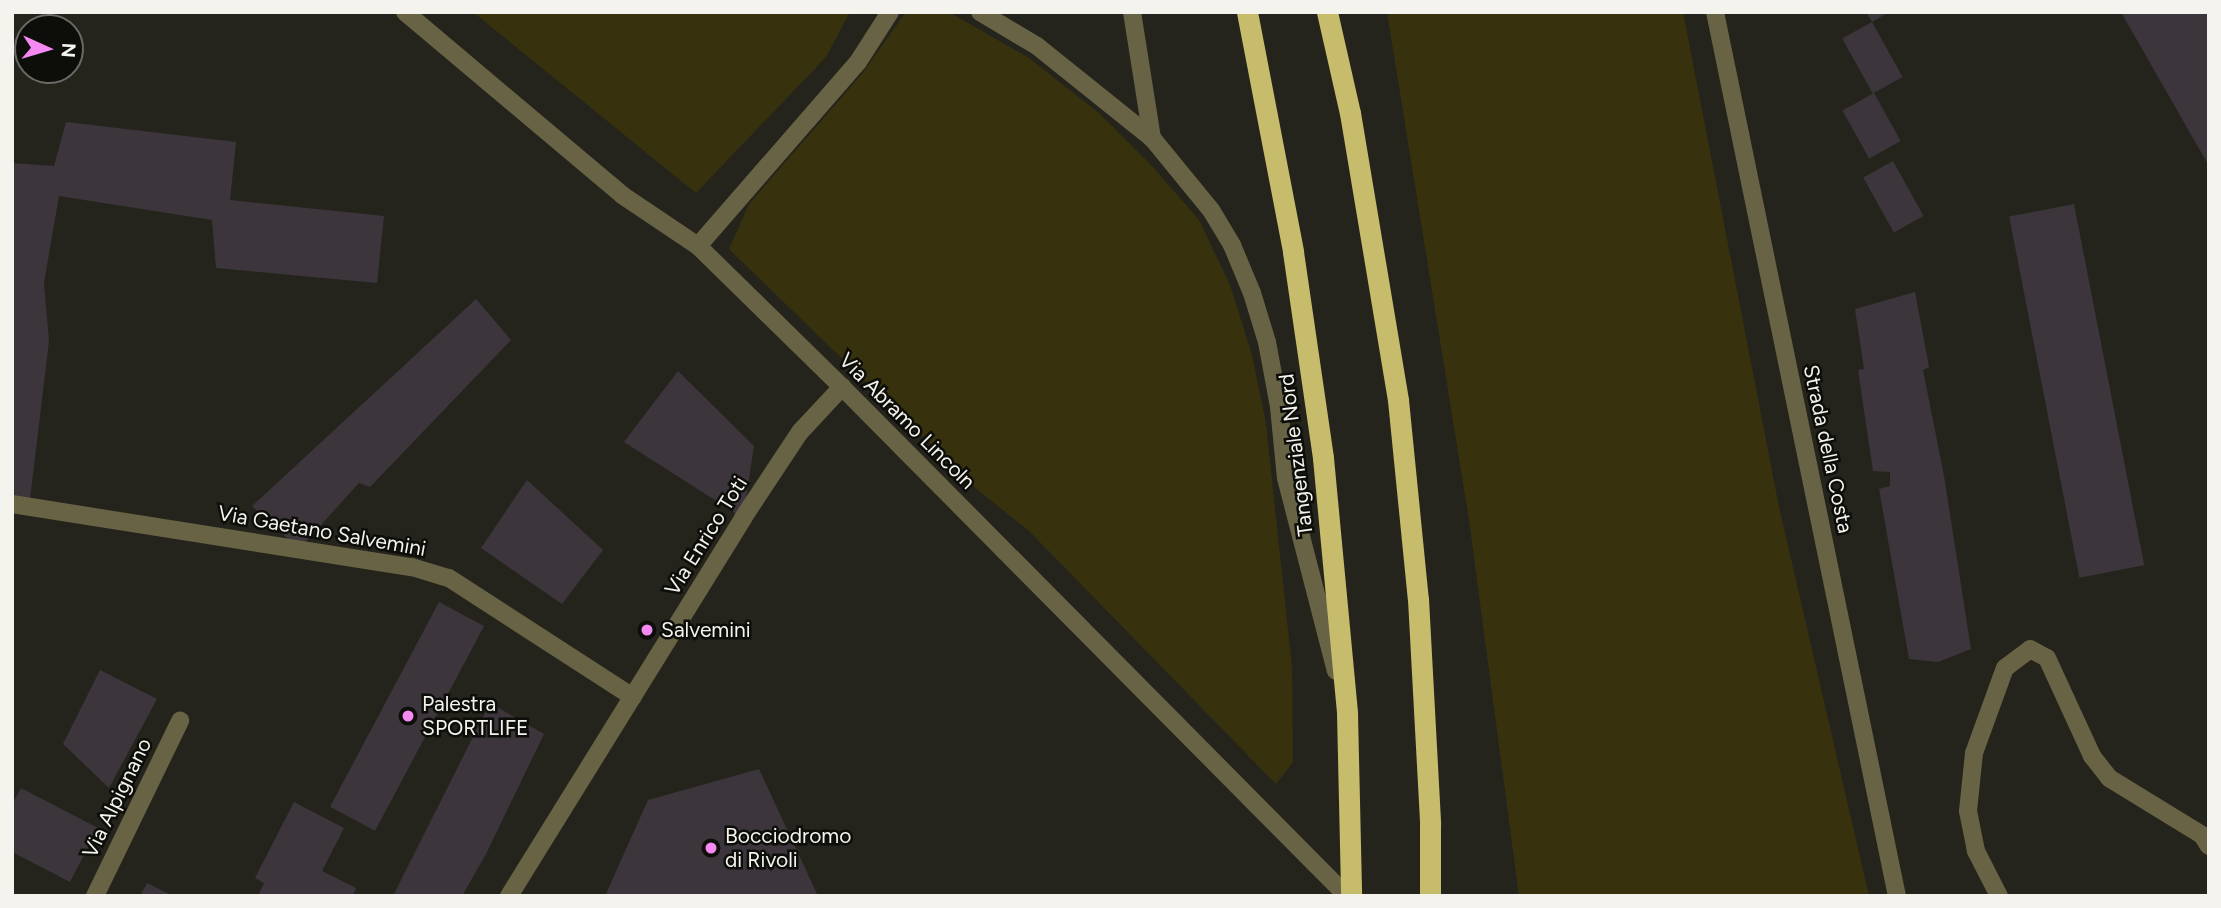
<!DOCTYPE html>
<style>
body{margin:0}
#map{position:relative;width:2221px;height:908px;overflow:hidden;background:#25241c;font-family:Figtree,sans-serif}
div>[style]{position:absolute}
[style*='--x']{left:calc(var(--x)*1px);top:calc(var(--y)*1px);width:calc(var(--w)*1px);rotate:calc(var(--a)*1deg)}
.green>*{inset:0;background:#37320d}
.building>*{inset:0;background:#3c353c;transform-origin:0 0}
.service>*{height:18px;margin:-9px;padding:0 9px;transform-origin:9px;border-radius:9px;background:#676344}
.minor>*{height:18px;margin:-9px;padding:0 9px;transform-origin:9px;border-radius:9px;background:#676344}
.motorway>*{height:21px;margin:-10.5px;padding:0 10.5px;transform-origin:10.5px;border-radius:10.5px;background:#c6bc6c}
.dots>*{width:19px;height:19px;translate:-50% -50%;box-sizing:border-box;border:4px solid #0d0d09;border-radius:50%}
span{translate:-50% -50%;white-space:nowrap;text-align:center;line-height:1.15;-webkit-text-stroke:5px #0d0d09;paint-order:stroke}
.street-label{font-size:21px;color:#f4f3ee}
.poi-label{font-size:21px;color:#f4f3ee}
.left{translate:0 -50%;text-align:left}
.frame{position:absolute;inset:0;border:14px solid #f4f3ee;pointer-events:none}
.north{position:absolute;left:14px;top:14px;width:70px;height:70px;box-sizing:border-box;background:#0d0d09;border:2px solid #696965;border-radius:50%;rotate:94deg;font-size:19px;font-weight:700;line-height:28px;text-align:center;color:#f4f3ee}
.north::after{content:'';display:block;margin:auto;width:24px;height:32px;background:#f489f1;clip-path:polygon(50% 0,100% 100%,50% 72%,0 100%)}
</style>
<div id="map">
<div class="green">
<i style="clip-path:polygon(473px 12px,850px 12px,826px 57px,696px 193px)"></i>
<i style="clip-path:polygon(906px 12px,949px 12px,1029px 58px,1099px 113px,1152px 166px,1199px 220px,1230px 285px,1252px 355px,1266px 424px,1292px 667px,1293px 762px,1276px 784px,1028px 530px,979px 491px,729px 249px,749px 204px,862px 74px)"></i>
<i style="clip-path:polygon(1387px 12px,1683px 12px,1779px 507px,1869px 896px,1519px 896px,1469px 520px)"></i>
</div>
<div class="building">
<i style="clip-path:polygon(1866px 12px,1889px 12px,1872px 22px)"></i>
<i style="clip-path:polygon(2121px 12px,2209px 12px,2209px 166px)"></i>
<i style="left:1872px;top:22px;width:63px;height:34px;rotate:61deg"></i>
<i style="left:1874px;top:93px;width:55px;height:36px;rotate:61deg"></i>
<i style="clip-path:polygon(66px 122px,236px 142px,230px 200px,384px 216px,377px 283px,216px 268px,212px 220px,59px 196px,44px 283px,49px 341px,30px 499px,12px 498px,12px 163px,54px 166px)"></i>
<i style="left:1893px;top:161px;width:63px;height:34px;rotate:61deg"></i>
<i style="left:2074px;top:204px;width:368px;height:66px;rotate:79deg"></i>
<i style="clip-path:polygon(1915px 292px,1929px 367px,1923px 370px,1944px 476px,1971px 649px,1938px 662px,1909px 659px,1879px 489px,1890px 486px,1890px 472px,1873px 471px,1858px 370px,1864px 369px,1855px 309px)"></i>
<i style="clip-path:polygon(476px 299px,511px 340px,370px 487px,359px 483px,299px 549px,252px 506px)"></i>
<i style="clip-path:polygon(678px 371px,754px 446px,743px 518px,624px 442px)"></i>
<i style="clip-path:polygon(527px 480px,603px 550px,562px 604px,481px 548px)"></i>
<i style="left:439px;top:602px;width:51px;height:232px;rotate:28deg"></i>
<i style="clip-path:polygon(100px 670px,157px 699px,109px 788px,63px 744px)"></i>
<i style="clip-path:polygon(490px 703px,544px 734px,486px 854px,462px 896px,393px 896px)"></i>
<i style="clip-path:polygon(759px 769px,818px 896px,605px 896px,648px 800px)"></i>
<i style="clip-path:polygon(21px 788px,98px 828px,70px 882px,12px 852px,12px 805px)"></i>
<i style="clip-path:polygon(294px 802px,344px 828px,322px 871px,356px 888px,353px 896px,258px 896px,264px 883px,255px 878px)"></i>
<i style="clip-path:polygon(147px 883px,173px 896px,140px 896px)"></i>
</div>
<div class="service">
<i style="--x:980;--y:12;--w:66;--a:30.8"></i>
<i style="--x:1037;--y:46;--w:147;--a:38.7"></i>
<i style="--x:1152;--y:138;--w:93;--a:50.7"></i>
<i style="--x:1211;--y:210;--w:41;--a:59"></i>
<i style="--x:1232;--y:245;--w:52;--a:67.4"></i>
<i style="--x:1252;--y:293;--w:51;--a:73"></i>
<i style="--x:1267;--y:342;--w:66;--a:79.5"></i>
<i style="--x:1279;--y:407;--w:71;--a:84.4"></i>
<i style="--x:1286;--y:478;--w:199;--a:75.5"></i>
<i style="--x:1132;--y:12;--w:128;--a:81"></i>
<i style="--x:698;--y:246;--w:244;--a:-49"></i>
<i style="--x:858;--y:62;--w:59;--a:-57.4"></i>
<i style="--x:1999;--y:896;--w:51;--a:-117.1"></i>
<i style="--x:1976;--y:851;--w:41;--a:-101.3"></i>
<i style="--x:1968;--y:811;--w:58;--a:-84.1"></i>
<i style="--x:1974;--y:753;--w:90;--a:-70"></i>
<i style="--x:2005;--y:668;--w:31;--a:-37"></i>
<i style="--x:2030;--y:649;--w:19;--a:28"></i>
<i style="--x:2047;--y:658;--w:108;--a:65.3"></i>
<i style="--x:2092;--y:756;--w:28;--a:52"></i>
<i style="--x:2109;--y:778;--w:109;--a:31.5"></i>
<i style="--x:2202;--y:835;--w:13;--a:58"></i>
</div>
<div class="minor">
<i style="--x:405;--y:12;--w:284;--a:40.1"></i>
<i style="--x:622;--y:195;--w:92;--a:33.9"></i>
<i style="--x:698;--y:246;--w:202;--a:44.4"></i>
<i style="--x:842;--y:387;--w:717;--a:45.23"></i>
<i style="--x:1715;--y:12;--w:903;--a:78.37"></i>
<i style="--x:12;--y:504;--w:405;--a:9"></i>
<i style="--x:412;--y:567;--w:39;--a:17"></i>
<i style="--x:449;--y:578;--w:219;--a:32.9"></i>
<i style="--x:95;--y:896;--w:195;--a:-64.1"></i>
<i style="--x:509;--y:896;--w:445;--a:-58.2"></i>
<i style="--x:743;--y:518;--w:103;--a:-56.5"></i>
<i style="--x:800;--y:432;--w:62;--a:-47"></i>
</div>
<div class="motorway">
<i style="--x:1247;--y:12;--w:244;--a:79.1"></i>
<i style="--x:1293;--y:252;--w:208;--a:81.7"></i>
<i style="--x:1323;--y:458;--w:256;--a:84.6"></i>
<i style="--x:1347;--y:713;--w:183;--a:88.7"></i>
<i style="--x:1327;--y:12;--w:104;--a:77.2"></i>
<i style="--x:1350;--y:113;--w:291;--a:80.5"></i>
<i style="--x:1398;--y:400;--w:200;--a:84.3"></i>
<i style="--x:1418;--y:599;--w:225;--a:86.9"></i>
<i style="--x:1430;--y:824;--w:72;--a:90"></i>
</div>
<div class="dots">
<i style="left:647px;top:630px;background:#f489f1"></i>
<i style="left:408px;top:716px;background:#f489f1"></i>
<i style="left:711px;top:848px;background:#f489f1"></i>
</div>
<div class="street-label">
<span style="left:907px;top:421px;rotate:45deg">Via Abramo Lincoln</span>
<span style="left:1828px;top:449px;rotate:78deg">Strada della Costa</span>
<span style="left:1296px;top:455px;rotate:-97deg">Tangenziale Nord</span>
<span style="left:322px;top:531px;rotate:10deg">Via Gaetano Salvemini</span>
<span style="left:706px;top:536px;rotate:-58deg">Via Enrico Toti</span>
<span style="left:117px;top:798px;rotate:-64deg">Via Alpignano</span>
</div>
<div class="poi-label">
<span class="left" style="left:661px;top:630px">Salvemini</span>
<span class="left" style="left:422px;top:716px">Palestra<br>SPORTLIFE</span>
<span class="left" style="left:725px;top:848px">Bocciodromo<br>di Rivoli</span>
</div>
<div class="frame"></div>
<div class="north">N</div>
</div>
